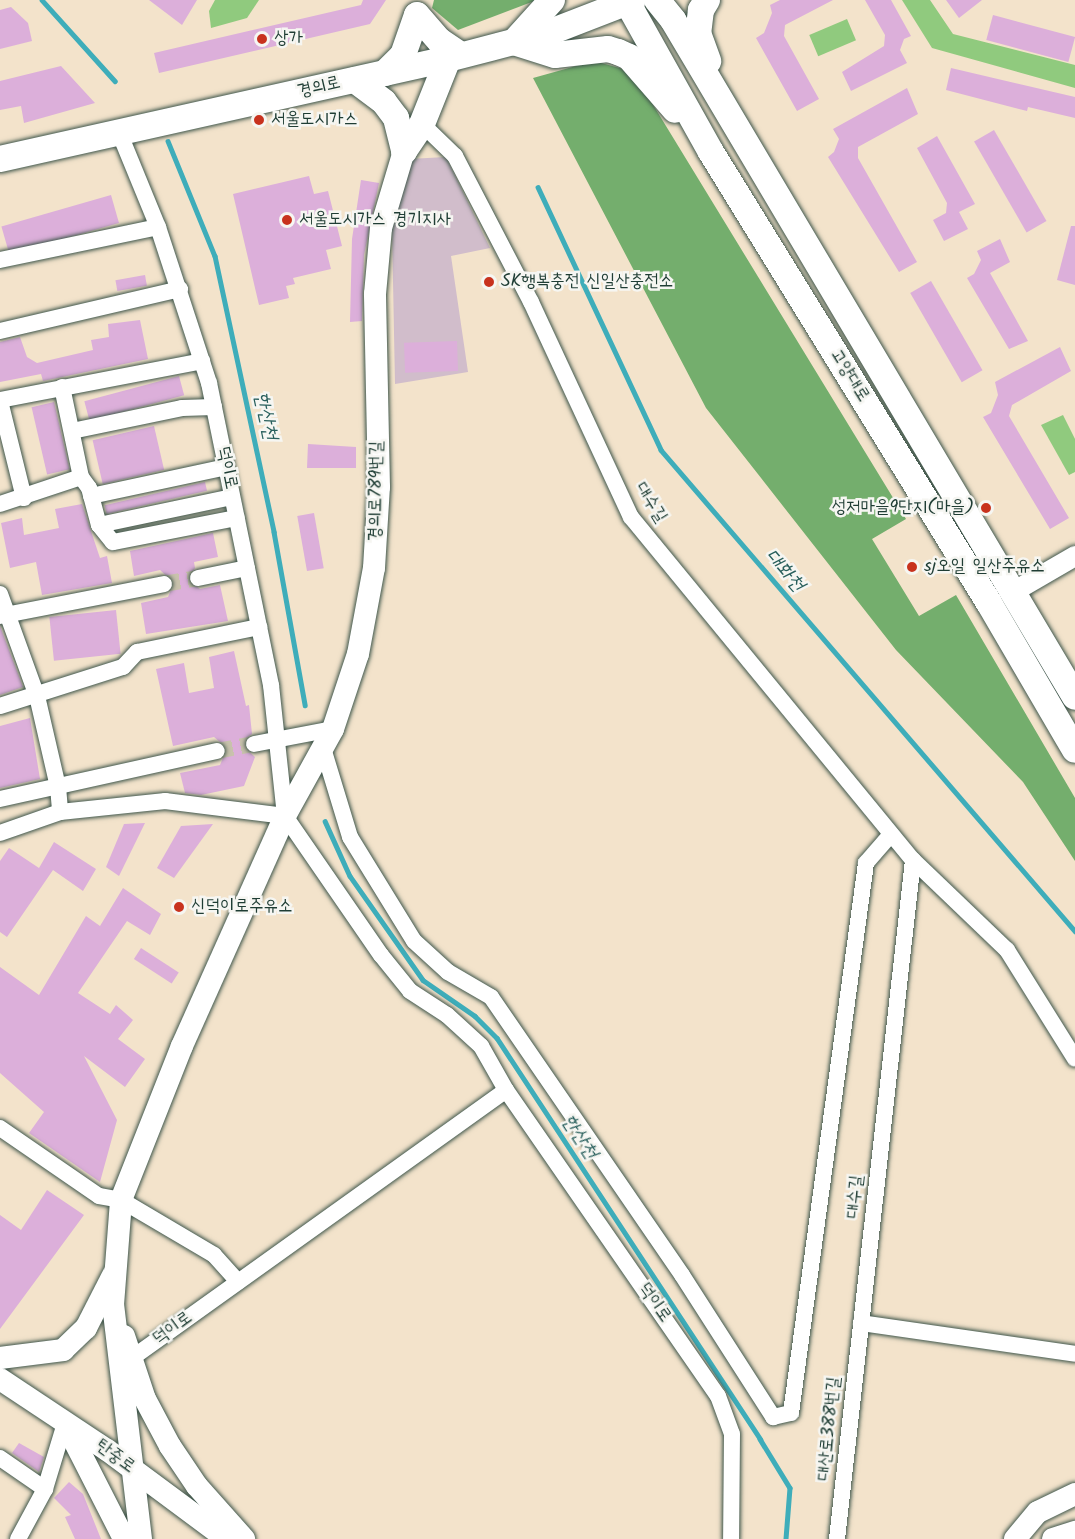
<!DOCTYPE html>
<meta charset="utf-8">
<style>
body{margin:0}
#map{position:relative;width:1075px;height:1539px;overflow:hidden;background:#f3e3cb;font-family:Kalam,"Poor Story",sans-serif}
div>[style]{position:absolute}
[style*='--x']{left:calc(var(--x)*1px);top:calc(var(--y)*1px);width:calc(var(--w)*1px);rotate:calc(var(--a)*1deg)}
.industrial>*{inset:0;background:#d1bdcb}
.green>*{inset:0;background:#90ca7e;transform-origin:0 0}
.forest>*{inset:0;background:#74ae6d}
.stream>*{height:4.5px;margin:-2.25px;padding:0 2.25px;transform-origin:2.25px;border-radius:2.25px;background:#3eadba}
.building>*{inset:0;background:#dcafda;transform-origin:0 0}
.minor-tunnel>*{height:16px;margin-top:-8px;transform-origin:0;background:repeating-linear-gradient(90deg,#c9c2ad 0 16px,transparent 0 24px)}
.roads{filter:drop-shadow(0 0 2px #3f564b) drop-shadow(0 0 2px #3f564b)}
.minor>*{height:16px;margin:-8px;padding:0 8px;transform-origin:8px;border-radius:8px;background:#fff}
.tertiary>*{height:20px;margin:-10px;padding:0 10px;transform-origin:10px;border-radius:10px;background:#fff}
.secondary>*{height:22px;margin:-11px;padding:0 11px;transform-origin:11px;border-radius:11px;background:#fff}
.primary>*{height:26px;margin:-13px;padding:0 13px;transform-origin:13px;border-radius:13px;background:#fff}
.dots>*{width:16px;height:16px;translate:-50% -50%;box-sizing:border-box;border:3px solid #f6f6f2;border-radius:50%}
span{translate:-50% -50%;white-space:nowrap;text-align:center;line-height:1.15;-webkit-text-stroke:5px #f6f6f2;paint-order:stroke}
.poi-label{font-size:18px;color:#1f3d34}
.left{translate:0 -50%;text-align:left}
.right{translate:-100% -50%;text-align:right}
.street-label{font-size:18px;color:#1f3d34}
.water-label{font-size:20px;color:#285f5c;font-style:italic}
</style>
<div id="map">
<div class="industrial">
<i style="clip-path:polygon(446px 157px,490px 248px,451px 256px,468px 372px,395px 384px,392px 229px,409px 159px)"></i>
</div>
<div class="green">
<i style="clip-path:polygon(215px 0,259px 0,247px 18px,211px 28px,209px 11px)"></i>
<i style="clip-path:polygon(902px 0,930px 0,953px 34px,1075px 65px,1075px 88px,932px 48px)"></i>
<i style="left:847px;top:19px;width:23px;height:41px;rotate:67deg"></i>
<i style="clip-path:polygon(1063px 415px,1075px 439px,1075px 472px,1069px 475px,1041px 425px)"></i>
</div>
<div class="forest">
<i style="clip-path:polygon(434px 0,537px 0,458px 30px,432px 8px)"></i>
<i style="clip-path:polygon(594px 61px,627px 70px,644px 90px,906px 519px,872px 539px,919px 616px,956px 595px,1075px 798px,1075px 861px,1023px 782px,896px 650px,706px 408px,533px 78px)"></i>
</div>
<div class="stream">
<i style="--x:42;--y:0;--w:109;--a:48"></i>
<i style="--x:168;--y:141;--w:124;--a:67.8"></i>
<i style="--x:215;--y:256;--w:282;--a:77.9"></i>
<i style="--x:274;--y:532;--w:176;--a:79.8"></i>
<i style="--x:538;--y:187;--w:290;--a:64.9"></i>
<i style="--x:661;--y:450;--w:635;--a:49.28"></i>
<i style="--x:325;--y:821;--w:60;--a:65.6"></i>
<i style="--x:350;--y:876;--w:127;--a:54.9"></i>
<i style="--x:423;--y:980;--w:63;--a:34.7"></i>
<i style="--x:475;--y:1016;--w:31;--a:45"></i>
<i style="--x:497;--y:1038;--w:480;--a:56.7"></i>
<i style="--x:760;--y:1439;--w:57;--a:58.5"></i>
<i style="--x:790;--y:1488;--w:51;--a:94.5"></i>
</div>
<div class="building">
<i style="clip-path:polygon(149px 0,197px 0,182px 25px)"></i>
<i style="clip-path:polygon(363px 0,386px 0,370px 24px,159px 73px,154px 53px,361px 5px)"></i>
<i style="clip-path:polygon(780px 0,833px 0,785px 25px,784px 36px,819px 99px,797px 111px,756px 38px,764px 33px,772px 13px,770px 5px)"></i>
<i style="clip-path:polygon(865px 0,891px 0,911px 36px,904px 39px,900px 50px,907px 63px,851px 91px,842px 72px,884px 46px,885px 35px)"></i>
<i style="clip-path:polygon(946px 0,982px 0,959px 18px)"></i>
<i style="clip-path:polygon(11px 7px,28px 23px,32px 41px,0 49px,0 10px)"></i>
<i style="left:993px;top:15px;width:85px;height:26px;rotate:15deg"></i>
<i style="clip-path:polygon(61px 66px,95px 103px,24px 123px,21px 106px,0 110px,0 81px)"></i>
<i style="clip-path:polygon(951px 68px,1075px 97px,1075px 118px,1028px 107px,1027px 111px,946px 90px)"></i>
<i style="clip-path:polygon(907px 88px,918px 114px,858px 147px,858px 158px,917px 262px,899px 272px,828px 157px,834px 152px,839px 139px,833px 129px)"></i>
<i style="left:994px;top:130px;width:105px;height:23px;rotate:60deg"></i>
<i style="clip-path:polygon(937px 136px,975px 204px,959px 212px,968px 229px,944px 241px,933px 220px,946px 213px,947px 203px,917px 148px)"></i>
<i style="clip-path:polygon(309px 176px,314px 194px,328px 191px,342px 246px,326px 250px,331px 269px,293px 278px,295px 284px,286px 286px,289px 298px,259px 305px,233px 194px)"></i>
<i style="clip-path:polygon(361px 180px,379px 183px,364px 255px,362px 321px,350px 322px,352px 239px)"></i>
<i style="left:111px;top:195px;width:29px;height:114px;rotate:74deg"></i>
<i style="clip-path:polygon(1071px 226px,1075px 226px,1075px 285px,1057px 280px)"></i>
<i style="clip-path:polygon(1000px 239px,1010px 262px,990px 273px,1028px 341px,1009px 349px,967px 278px,974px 274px,981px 260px,977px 251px)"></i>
<i style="left:145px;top:275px;width:11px;height:30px;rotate:80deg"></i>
<i style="left:931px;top:281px;width:103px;height:24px;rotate:60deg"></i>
<i style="clip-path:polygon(140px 320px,148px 359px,43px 381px,41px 374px,0 382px,0 342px,20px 337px,27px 357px,37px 363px,93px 350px,91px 340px,109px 337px,108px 324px)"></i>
<i style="left:457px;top:341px;width:30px;height:53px;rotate:88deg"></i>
<i style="clip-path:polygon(1060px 347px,1071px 371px,1012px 405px,1009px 416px,1069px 518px,1050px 529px,983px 417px,991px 413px,998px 395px,995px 382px)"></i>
<i style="left:179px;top:376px;width:20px;height:98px;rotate:75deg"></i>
<i style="left:54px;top:402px;width:69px;height:23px;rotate:77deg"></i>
<i style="left:154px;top:426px;width:45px;height:63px;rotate:77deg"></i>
<i style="clip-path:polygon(308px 444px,356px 447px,356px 468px,307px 468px)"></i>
<i style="left:205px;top:482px;width:9px;height:103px;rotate:77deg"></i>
<i style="clip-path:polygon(82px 504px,100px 558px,107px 556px,112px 583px,42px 595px,36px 562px,10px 568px,1px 523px,22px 518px,24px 535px,59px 528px,55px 509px)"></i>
<i style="left:314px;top:513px;width:56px;height:17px;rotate:80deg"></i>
<i style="clip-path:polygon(213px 533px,218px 557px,194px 562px,195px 568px,188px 580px,200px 589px,220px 585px,228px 621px,146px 634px,141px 603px,168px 597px,174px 583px,160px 570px,134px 576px,130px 551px)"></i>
<i style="left:116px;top:610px;width:44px;height:67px;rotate:84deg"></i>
<i style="clip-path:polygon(0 626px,23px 687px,0 695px)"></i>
<i style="clip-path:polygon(234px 651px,246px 706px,249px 705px,252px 734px,244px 740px,244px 747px,255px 757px,244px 786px,201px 795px,185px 793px,180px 773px,220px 765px,227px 748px,214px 737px,173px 746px,156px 669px,184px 663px,189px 693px,214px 688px,209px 657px)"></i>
<i style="clip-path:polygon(30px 718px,40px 779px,0 788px,0 726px)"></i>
<i style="clip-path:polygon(145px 823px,119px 876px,106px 867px,124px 824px)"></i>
<i style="clip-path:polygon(213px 824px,174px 878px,157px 868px,181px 826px)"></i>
<i style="clip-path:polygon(54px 842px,96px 869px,83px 891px,53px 870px,7px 937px,0 932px,0 861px,9px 848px,39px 868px)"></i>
<i style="clip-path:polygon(123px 888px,161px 914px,150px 935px,127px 921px,78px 993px,110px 1014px,116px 1005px,133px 1020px,118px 1039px,145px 1059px,125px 1087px,84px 1056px,117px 1120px,100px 1182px,29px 1133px,44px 1112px,0 1073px,0 967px,39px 995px,86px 916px,100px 926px)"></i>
<i style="left:141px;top:948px;width:45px;height:13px;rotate:33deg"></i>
<i style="clip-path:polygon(47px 1190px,84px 1215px,0 1329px,0 1215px,21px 1230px)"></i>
<i style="clip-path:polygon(19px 1443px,44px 1457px,39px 1472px,12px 1453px)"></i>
<i style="clip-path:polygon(69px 1482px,83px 1494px,101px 1539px,75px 1539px,65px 1517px,71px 1515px,54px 1498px)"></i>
</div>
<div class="minor-tunnel">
<i style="--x:164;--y:584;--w:35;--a:-10"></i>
<i style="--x:217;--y:751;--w:38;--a:-11"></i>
</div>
<div class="roads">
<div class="minor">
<i style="--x:422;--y:124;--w:46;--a:44.1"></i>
<i style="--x:455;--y:156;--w:165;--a:62.5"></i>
<i style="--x:531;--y:302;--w:237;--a:65.1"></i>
<i style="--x:631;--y:517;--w:444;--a:50.6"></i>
<i style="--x:913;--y:860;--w:130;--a:43.8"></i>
<i style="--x:1007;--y:950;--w:128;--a:58"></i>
<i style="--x:119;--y:132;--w:103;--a:67.7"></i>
<i style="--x:158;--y:227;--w:164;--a:71.9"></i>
<i style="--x:209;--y:383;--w:308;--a:78.4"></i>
<i style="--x:271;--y:685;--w:132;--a:83.9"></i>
<i style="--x:285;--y:816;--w:169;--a:55.4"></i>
<i style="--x:381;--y:955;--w:46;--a:51.1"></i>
<i style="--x:410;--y:991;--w:44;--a:33"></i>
<i style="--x:447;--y:1015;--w:46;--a:42.4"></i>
<i style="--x:481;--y:1046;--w:51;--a:60.4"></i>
<i style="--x:506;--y:1090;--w:372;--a:55.3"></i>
<i style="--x:718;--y:1396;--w:40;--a:69.8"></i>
<i style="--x:732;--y:1434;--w:105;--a:90.5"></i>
<i style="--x:0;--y:260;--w:161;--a:-11.8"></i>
<i style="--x:0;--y:331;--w:185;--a:-13.1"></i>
<i style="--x:62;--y:387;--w:92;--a:78.1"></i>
<i style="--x:81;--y:477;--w:14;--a:54"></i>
<i style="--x:89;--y:488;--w:38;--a:75"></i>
<i style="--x:99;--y:525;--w:22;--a:51"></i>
<i style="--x:113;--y:542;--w:126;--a:-11"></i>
<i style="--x:0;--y:400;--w:206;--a:-10.9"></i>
<i style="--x:0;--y:401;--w:100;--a:76.1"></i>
<i style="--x:72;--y:431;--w:112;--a:-11.8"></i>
<i style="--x:182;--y:408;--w:32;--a:-2"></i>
<i style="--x:91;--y:496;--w:138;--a:-12.1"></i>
<i style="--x:0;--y:504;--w:85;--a:-18.4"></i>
<i style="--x:99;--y:525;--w:136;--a:-11.9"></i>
<i style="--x:198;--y:578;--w:50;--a:-11.5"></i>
<i style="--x:0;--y:594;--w:109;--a:70.1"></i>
<i style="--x:37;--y:696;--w:93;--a:77"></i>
<i style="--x:58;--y:787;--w:25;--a:85"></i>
<i style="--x:0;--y:616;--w:167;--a:-11"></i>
<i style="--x:0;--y:706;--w:129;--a:-17.6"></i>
<i style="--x:123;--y:667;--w:21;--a:-47"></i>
<i style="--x:137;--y:652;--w:125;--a:-11.6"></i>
<i style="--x:254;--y:744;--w:80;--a:-10.8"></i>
<i style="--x:323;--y:748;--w:93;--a:73.1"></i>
<i style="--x:350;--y:837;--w:122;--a:58.4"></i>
<i style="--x:414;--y:941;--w:46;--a:42.4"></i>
<i style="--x:448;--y:972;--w:50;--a:30.2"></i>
<i style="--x:491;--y:997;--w:337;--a:55.5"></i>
<i style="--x:682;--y:1275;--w:169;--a:57.3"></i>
<i style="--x:773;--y:1417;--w:18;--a:-13"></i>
<i style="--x:791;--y:1413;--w:555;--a:-82.23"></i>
<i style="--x:866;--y:863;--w:38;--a:-49"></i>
<i style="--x:0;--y:799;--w:222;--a:-12.5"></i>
<i style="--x:0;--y:833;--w:64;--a:-19.3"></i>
<i style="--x:60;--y:812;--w:106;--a:-6"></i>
<i style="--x:165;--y:801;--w:121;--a:7.1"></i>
<i style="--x:0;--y:1128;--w:120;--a:34.5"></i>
<i style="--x:99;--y:1196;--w:22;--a:10"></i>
<i style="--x:121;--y:1200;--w:108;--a:30.6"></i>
<i style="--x:214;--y:1255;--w:36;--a:48"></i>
<i style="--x:861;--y:1323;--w:216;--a:8.2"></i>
<i style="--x:132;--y:1358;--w:460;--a:-35.6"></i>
<i style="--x:0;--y:1458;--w:55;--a:34.6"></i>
<i style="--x:18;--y:1539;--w:57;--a:-61.6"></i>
<i style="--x:45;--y:1489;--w:69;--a:-73.1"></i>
<i style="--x:837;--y:1539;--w:683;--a:-83.61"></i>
</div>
<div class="tertiary">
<i style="--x:1013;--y:592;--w:72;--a:-30.1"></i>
</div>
<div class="secondary">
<i style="--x:124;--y:1336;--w:66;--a:71.6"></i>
<i style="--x:145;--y:1399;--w:53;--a:62"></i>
<i style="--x:170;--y:1446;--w:48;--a:56"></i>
<i style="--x:197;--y:1486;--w:71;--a:48.4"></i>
<i style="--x:0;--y:1358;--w:64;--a:-7.2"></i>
<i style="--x:63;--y:1350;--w:32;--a:-44"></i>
<i style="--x:86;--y:1328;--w:59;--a:-63"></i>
<i style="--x:0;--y:1379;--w:128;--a:33.6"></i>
<i style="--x:107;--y:1450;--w:149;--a:36.6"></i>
<i style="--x:65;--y:1423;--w:130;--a:63"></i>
<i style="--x:141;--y:1539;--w:236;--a:-96.8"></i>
<i style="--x:113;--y:1305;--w:105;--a:-85.6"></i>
<i style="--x:121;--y:1200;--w:166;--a:-68.4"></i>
<i style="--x:182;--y:1046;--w:252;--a:-65.9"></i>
<i style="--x:285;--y:816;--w:99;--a:-61.1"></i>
<i style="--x:333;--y:729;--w:79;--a:-71.6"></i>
<i style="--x:358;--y:654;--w:87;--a:-79.5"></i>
<i style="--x:374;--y:568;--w:81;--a:-86.5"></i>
<i style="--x:379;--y:487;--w:193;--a:-91.2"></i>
<i style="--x:375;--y:294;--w:66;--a:-84.8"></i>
<i style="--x:381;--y:228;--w:80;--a:-73.4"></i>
<i style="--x:1015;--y:1539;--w:35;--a:-50"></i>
<i style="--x:1038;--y:1512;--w:41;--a:-25.9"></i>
<i style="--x:1053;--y:1539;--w:23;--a:-18"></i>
</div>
<div class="primary">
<i style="--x:552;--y:0;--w:57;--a:132.1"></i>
<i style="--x:514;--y:42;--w:43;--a:17.6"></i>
<i style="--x:555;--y:55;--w:53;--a:-6.5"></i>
<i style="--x:608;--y:49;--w:10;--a:17"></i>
<i style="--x:618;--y:52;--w:12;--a:24"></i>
<i style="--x:629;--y:57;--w:70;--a:49"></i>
<i style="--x:626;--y:0;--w:174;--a:60.8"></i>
<i style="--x:711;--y:152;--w:530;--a:58.35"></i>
<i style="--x:989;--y:603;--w:170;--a:59.7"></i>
<i style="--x:657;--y:0;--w:26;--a:51"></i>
<i style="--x:673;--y:20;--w:787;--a:59.3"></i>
<i style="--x:707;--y:0;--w:12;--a:121"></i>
<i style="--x:701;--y:10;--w:23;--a:97"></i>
<i style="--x:698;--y:33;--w:30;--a:70"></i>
<i style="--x:417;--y:15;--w:35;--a:49"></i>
<i style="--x:440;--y:41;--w:25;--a:34"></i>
<i style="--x:385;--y:73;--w:25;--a:-45"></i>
<i style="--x:403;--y:55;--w:42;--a:-70.7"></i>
<i style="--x:355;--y:80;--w:36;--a:37"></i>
<i style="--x:384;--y:102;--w:20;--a:53"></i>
<i style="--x:396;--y:118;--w:34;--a:76"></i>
<i style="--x:404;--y:151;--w:32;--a:-56"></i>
<i style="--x:422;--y:124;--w:70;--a:-68.2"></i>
<i style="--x:0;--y:159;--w:459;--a:-12.6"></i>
<i style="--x:448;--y:59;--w:103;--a:-14.6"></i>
<i style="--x:548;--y:33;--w:91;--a:-21.2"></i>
</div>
</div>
<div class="dots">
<i style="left:262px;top:39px;background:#c8321e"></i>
<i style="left:259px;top:120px;background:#c8321e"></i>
<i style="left:287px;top:220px;background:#c8321e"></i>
<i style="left:489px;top:282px;background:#c8321e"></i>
<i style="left:986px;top:508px;background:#c8321e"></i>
<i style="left:912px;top:567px;background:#c8321e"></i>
<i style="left:179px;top:907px;background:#c8321e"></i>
</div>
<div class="poi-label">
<span class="left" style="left:274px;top:39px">상가</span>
<span class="left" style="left:271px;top:120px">서울도시가스</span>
<span class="left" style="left:299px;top:220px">서울도시가스 경기지사</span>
<span class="left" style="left:501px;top:282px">SK행복충전 신일산충전소</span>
<span class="right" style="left:974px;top:508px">성저마을9단지(마을)</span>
<span class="left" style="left:924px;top:567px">sj오일 일산주유소</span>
<span class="left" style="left:191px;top:907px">신덕이로주유소</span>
</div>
<div class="street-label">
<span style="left:319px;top:88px;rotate:-13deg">경의로</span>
<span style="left:849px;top:376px;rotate:58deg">고양대로</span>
<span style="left:226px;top:468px;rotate:78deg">덕이로</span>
<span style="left:377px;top:491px;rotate:-89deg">경의로789번길</span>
<span style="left:650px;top:503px;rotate:58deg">대수길</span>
<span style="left:856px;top:1197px;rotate:-84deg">대수길</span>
<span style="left:654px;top:1303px;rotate:55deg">덕이로</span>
<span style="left:173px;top:1329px;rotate:-36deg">덕이로</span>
<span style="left:830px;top:1429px;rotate:-84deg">대산로388번길</span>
<span style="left:115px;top:1457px;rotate:36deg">탄중로</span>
</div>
<div class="water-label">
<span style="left:265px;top:416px;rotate:78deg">한산천</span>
<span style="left:784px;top:571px;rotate:49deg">대화천</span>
<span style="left:579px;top:1137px;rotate:57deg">한산천</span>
</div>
</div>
